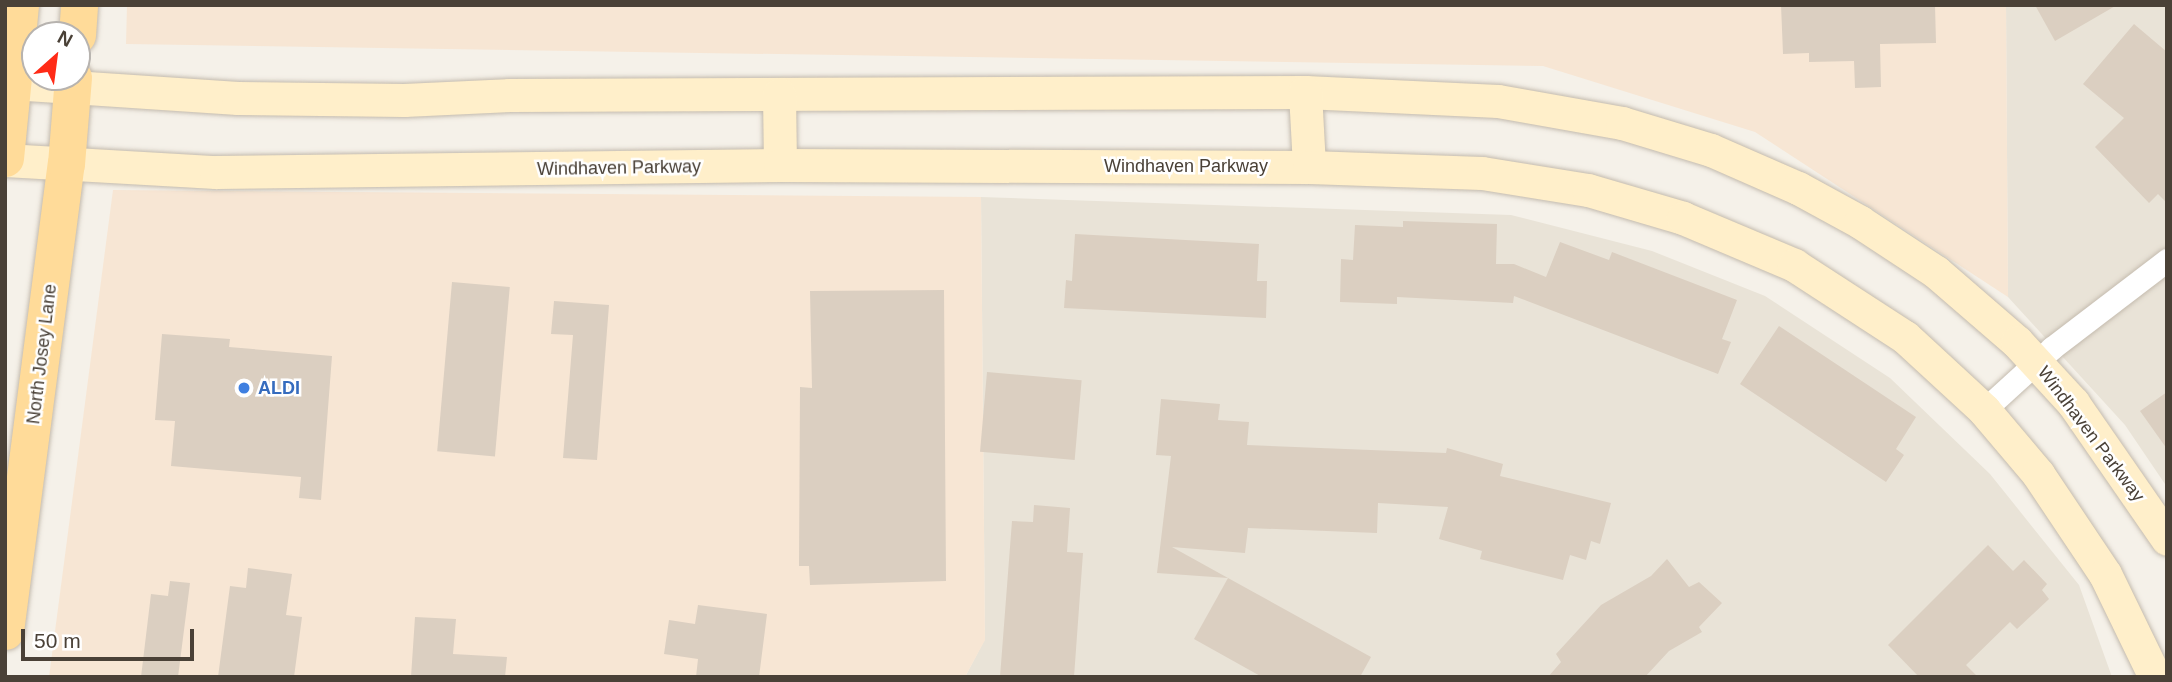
<!DOCTYPE html>
<style>
body{margin:0}
#map{position:relative;width:2172px;height:682px;overflow:hidden;background:#f5f1e9;font-family:Arial,sans-serif}
div>[style]{position:absolute}
[style*='--x']{left:calc(var(--x)*1px);top:calc(var(--y)*1px);width:calc(var(--w)*1px);rotate:calc(var(--a)*1deg)}
.residential>*{inset:0;background:#e9e3d7}
.commercial>*{inset:0;background:#f7e6d4}
.building>*{inset:0;background:#dbcfc1;transform-origin:0 0}
.roads{filter:drop-shadow(0 0 2px #c4bbae) drop-shadow(0 0 2px #c4bbae)}
.minor>*{height:23px;margin:-11.5px;padding:0 11.5px;transform-origin:11.5px;border-radius:11.5px;background:#fff}
.secondary>*{height:33px;margin:-16.5px;padding:0 16.5px;transform-origin:16.5px;border-radius:16.5px;background:#ffefca}
.primary>*{height:37px;margin:-18.5px;padding:0 18.5px;transform-origin:18.5px;border-radius:18.5px;background:#ffdb99}
.dots>*{width:19px;height:19px;translate:-50% -50%;box-sizing:border-box;border:4px solid #fff;border-radius:50%}
span{translate:-50% -50%;white-space:nowrap;text-align:center;line-height:1.15;-webkit-text-stroke:5px #fff;paint-order:stroke}
.street-label{font-size:18px;color:#4a4137}
.shop-label{font-size:18px;color:#366cbe;font-weight:700}
.left{translate:0 -50%;text-align:left}
.frame{position:absolute;inset:0;border:7px solid #4a4137;pointer-events:none}
.north{position:absolute;left:21px;top:21px;width:70px;height:70px;box-sizing:border-box;background:#fff;border:2px solid #b7b3af;border-radius:50%;rotate:28deg;font-size:19px;font-weight:700;line-height:28px;text-align:center;color:#4a4137}
.north::after{content:'';display:block;margin:auto;width:24px;height:32px;background:#ff2b17;clip-path:polygon(50% 0,100% 100%,50% 72%,0 100%)}
.scale{position:absolute;left:21px;top:629px;width:173px;height:32px;box-sizing:border-box;border:4px solid #4a4137;border-top:0;padding-left:9px;font-size:21px;line-height:24px;white-space:nowrap;color:#4a4137;-webkit-text-stroke:5px #fff;paint-order:stroke}
</style>
<div id="map">
<div class="residential">
<i style="clip-path:polygon(2006px 5px,2167px 5px,2167px 487px,2125px 425px,2008px 297px)"></i>
<i style="clip-path:polygon(981px 197px,1511px 215px,1652px 251px,1765px 296px,1890px 378px,1990px 474px,2079px 585px,2112px 677px,965px 677px,985px 639px)"></i>
</div>
<div class="commercial">
<i style="clip-path:polygon(127px 5px,2006px 5px,2008px 297px,1755px 132px,1543px 66px,126px 44px)"></i>
<i style="clip-path:polygon(113px 190px,981px 197px,985px 640px,965px 677px,49px 677px)"></i>
</div>
<div class="building">
<i style="clip-path:polygon(1781px 5px,1935px 5px,1936px 43px,1880px 44px,1881px 87px,1855px 88px,1854px 61px,1809px 62px,1809px 53px,1783px 54px)"></i>
<i style="clip-path:polygon(2035px 5px,2117px 5px,2055px 41px)"></i>
<i style="clip-path:polygon(2134px 24px,2167px 52px,2167px 203px,2158px 194px,2149px 203px,2095px 147px,2124px 118px,2083px 84px)"></i>
<i style="clip-path:polygon(1403px 221px,1497px 224px,1496px 264px,1514px 264px,1546px 277px,1560px 242px,1609px 260px,1612px 252px,1737px 300px,1722px 339px,1731px 342px,1718px 374px,1514px 296px,1513px 303px,1397px 297px,1397px 304px,1340px 302px,1341px 259px,1353px 260px,1355px 225px,1403px 227px)"></i>
<i style="clip-path:polygon(1075px 234px,1259px 244px,1257px 281px,1267px 281px,1266px 318px,1064px 308px,1066px 280px,1072px 281px)"></i>
<i style="left:452px;top:282px;width:58px;height:170px;rotate:5deg"></i>
<i style="clip-path:polygon(944px 290px,946px 581px,810px 585px,809px 566px,799px 566px,800px 387px,812px 388px,810px 291px)"></i>
<i style="clip-path:polygon(554px 301px,609px 305px,597px 460px,563px 458px,573px 335px,551px 334px)"></i>
<i style="clip-path:polygon(1779px 326px,1916px 417px,1896px 449px,1904px 455px,1886px 482px,1740px 384px)"></i>
<i style="clip-path:polygon(162px 334px,230px 339px,229px 347px,332px 356px,321px 500px,299px 498px,301px 477px,171px 466px,175px 421px,155px 420px)"></i>
<i style="left:987px;top:372px;width:95px;height:80px;rotate:5deg"></i>
<i style="clip-path:polygon(2167px 392px,2167px 449px,2140px 411px)"></i>
<i style="clip-path:polygon(1161px 399px,1220px 404px,1218px 420px,1249px 422px,1247px 445px,1446px 453px,1447px 448px,1503px 464px,1500px 476px,1611px 503px,1600px 544px,1591px 541px,1586px 560px,1570px 555px,1563px 580px,1480px 559px,1482px 551px,1439px 539px,1448px 507px,1378px 503px,1377px 533px,1248px 528px,1245px 553px,1172px 547px,1228px 578px,1157px 573px,1171px 456px,1156px 455px)"></i>
<i style="clip-path:polygon(1034px 505px,1070px 508px,1067px 552px,1083px 553px,1074px 677px,1000px 677px,1012px 521px,1033px 522px)"></i>
<i style="clip-path:polygon(1988px 545px,2013px 571px,2024px 560px,2047px 584px,2042px 590px,2049px 599px,2017px 629px,2010px 622px,1966px 665px,1978px 677px,1919px 677px,1888px 645px)"></i>
<i style="clip-path:polygon(1667px 559px,1689px 587px,1699px 582px,1722px 603px,1699px 627px,1702px 632px,1669px 651px,1645px 677px,1548px 677px,1561px 662px,1556px 654px,1601px 605px,1651px 576px)"></i>
<i style="clip-path:polygon(248px 568px,292px 574px,286px 615px,302px 617px,294px 677px,218px 677px,230px 586px,246px 588px)"></i>
<i style="clip-path:polygon(1228px 578px,1371px 657px,1360px 677px,1262px 677px,1194px 639px)"></i>
<i style="clip-path:polygon(170px 581px,190px 583px,178px 677px,141px 677px,151px 594px,168px 596px)"></i>
<i style="clip-path:polygon(698px 605px,767px 614px,759px 677px,696px 677px,698px 659px,664px 654px,669px 620px,695px 624px)"></i>
<i style="clip-path:polygon(415px 617px,456px 619px,453px 654px,507px 657px,505px 677px,411px 677px)"></i>
</div>
<div class="roads">
<div class="minor">
<i style="--x:1984;--y:410;--w:92;--a:-42.4"></i>
<i style="--x:2052;--y:348;--w:145;--a:-37.4"></i>
</div>
<div class="secondary">
<i style="--x:12;--y:83;--w:226;--a:3.8"></i>
<i style="--x:238;--y:98;--w:166;--a:0.7"></i>
<i style="--x:404;--y:100;--w:106;--a:-2.7"></i>
<i style="--x:510;--y:95;--w:795;--a:-0.22"></i>
<i style="--x:1305;--y:92;--w:193;--a:2.7"></i>
<i style="--x:1498;--y:101;--w:126;--a:10.1"></i>
<i style="--x:1622;--y:123;--w:93;--a:16.9"></i>
<i style="--x:1711;--y:150;--w:95;--a:23.6"></i>
<i style="--x:1798;--y:188;--w:71;--a:28.7"></i>
<i style="--x:1860;--y:222;--w:91;--a:33.3"></i>
<i style="--x:1936;--y:272;--w:107;--a:40.8"></i>
<i style="--x:2017;--y:342;--w:83;--a:47.4"></i>
<i style="--x:2073;--y:403;--w:165;--a:55.3"></i>
<i style="--x:1305;--y:92;--w:75;--a:86.9"></i>
<i style="--x:779;--y:94;--w:71;--a:89.2"></i>
<i style="--x:5;--y:160;--w:211;--a:3.3"></i>
<i style="--x:216;--y:172;--w:564;--a:-0.71"></i>
<i style="--x:780;--y:165;--w:529;--a:0.22"></i>
<i style="--x:1309;--y:167;--w:173;--a:2"></i>
<i style="--x:1482;--y:173;--w:107;--a:9.1"></i>
<i style="--x:1588;--y:190;--w:99;--a:16.4"></i>
<i style="--x:1683;--y:218;--w:121;--a:22.9"></i>
<i style="--x:1794;--y:265;--w:132;--a:33"></i>
<i style="--x:1905;--y:337;--w:108;--a:42.7"></i>
<i style="--x:1984;--y:410;--w:84;--a:49.8"></i>
<i style="--x:2038;--y:474;--w:120;--a:56.2"></i>
<i style="--x:2105;--y:574;--w:114;--a:64.1"></i>
</div>
<div class="primary">
<i style="--x:77;--y:35;--w:30;--a:-86"></i>
<i style="--x:5;--y:158;--w:154;--a:-84.4"></i>
<i style="--x:5;--y:631;--w:471;--a:-82.6"></i>
<i style="--x:66;--y:164;--w:87;--a:-85.4"></i>
</div>
</div>
<div class="dots">
<i style="left:244px;top:388px;background:#3f7fe0"></i>
</div>
<div class="street-label">
<span style="left:1186px;top:166px">Windhaven Parkway</span>
<span style="left:619px;top:168px;rotate:-1deg">Windhaven Parkway</span>
<span style="left:42px;top:354px;rotate:-83deg">North Josey Lane</span>
<span style="left:2091px;top:434px;rotate:53deg">Windhaven Parkway</span>
</div>
<div class="shop-label">
<span class="left" style="left:258px;top:388px">ALDI</span>
</div>
<div class="frame"></div>
<div class="north">N</div>
<div class="scale">50 m</div>
</div>
